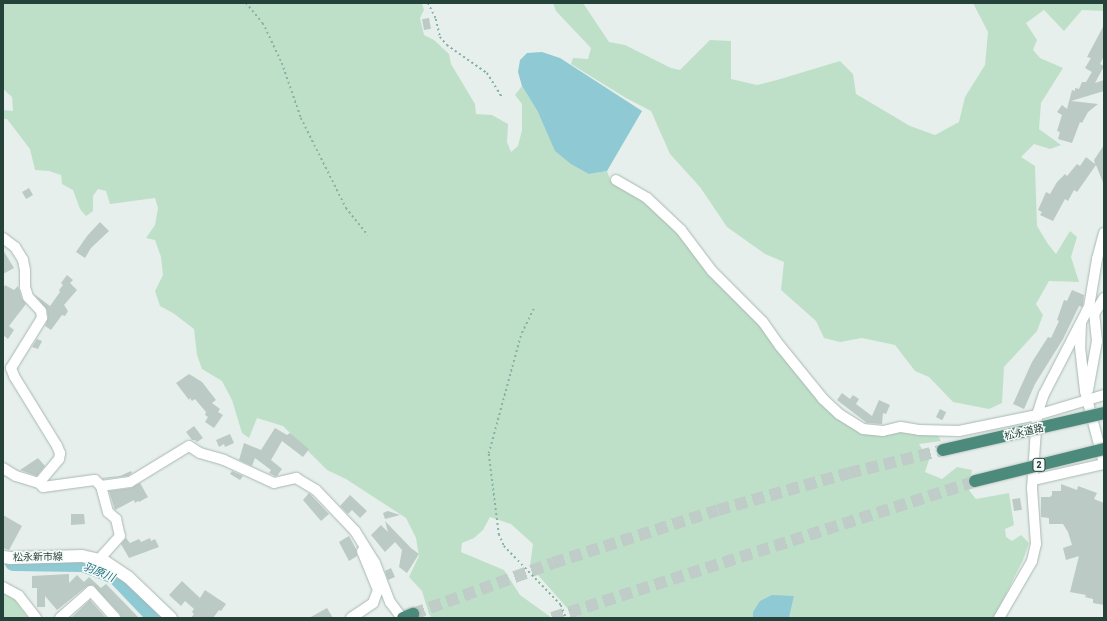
<!DOCTYPE html>
<meta charset="utf-8">
<style>
body{margin:0}
#map{position:relative;width:1107px;height:621px;overflow:hidden;background:#e6efeb;font-family:Barlow,"Noto Sans JP",sans-serif}
div>[style]{position:absolute}
[style*='--x']{left:calc(var(--x)*1px);top:calc(var(--y)*1px);width:calc(var(--w)*1px);rotate:calc(var(--a)*1deg)}
.green>*{inset:0;background:#bfe0c8}
.water>*{inset:0;background:#8ec9d4}
.river>*{height:16px;margin:-8px;padding:0 8px;transform-origin:8px;border-radius:8px;background:#8ec9d4}
.building>*{inset:0;background:#bbcac4;transform-origin:0 0}
.trunk-tunnel>*{height:12px;margin-top:-6px;transform-origin:0;background:repeating-linear-gradient(90deg,#bfccc8 0 12px,transparent 0 18px)}
.path>*{height:1.5px;margin-top:-0.75px;transform-origin:0;background:repeating-linear-gradient(90deg,#86b3a5 0 2px,transparent 0 5px)}
.roads{filter:drop-shadow(0 0 1px #a8b8b2) drop-shadow(0 0 1px #a8b8b2)}
.minor>*{height:10px;margin:-5px;padding:0 5px;transform-origin:5px;border-radius:5px;background:#fff}
.secondary>*{height:12px;margin:-6px;padding:0 6px;transform-origin:6px;border-radius:6px;background:#fff}
.trunk>*{height:12px;margin:-6px;padding:0 6px;transform-origin:6px;border-radius:6px;background:#4c8a7c}
.bridges{filter:drop-shadow(0 0 1px #c2cac8) drop-shadow(0 0 1px #c2cac8)}
.trunk-bridge>*{height:12px;margin:-6px;padding:0 6px;transform-origin:6px;border-radius:6px;background:#4c8a7c}
span{translate:-50% -50%;white-space:nowrap;text-align:center;line-height:1.15;-webkit-text-stroke:3px #f7fbf9;paint-order:stroke}
.shield-label span{padding:1px 3px;background:#f7fbf9;border:1px solid;border-radius:3px;-webkit-text-stroke-width:0}
.shield-label{font-size:9px;color:#24423a;font-weight:700}
.street-label{font-size:10px;color:#24423a}
.water-label{font-size:11px;color:#1c6f80;font-style:italic}
.frame{position:absolute;inset:0;border:4px solid #24423a;pointer-events:none}
</style>
<div id="map">
<div class="green">
<i style="clip-path:polygon(3px 3px,422px 3px,424px 10px,420px 18px,424px 35px,434px 40px,449px 54px,451px 64px,475px 104px,476px 114px,492px 115px,508px 124px,507px 142px,511px 152px,518px 146px,522px 130px,522px 104px,515px 95px,522px 86px,538px 112px,589px 174px,607px 171px,611px 182px,635px 195px,658px 212px,755px 317px,806px 379px,868px 433px,890px 435px,899px 432px,938px 435px,941px 441px,919px 444px,929px 460px,925px 472px,942px 479px,957px 467px,972px 470px,968px 489px,976px 499px,1009px 493px,1014px 525px,1005px 529px,1006px 537px,1012px 541px,1021px 535px,1029px 543px,1023px 560px,994px 618px,789px 618px,794px 596px,753px 612px,753px 618px,576px 618px,530px 566px,533px 544px,511px 524px,490px 517px,483px 530px,474px 538px,462px 543px,461px 552px,504px 570px,520px 595px,552px 618px,432px 618px,429px 614px,422px 591px,409px 577px,419px 556px,416px 538px,406px 518px,346px 479px,327px 470px,283px 426px,257px 418px,249px 438px,242px 433px,232px 400px,222px 381px,202px 369px,197px 355px,194px 329px,173px 313px,160px 306px,155px 291px,163px 275px,161px 257px,155px 240px,146px 238px,155px 225px,158px 208px,155px 198px,110px 204px,106px 191px,98px 189px,93px 196px,93px 211px,86px 216px,80px 209px,73px 190px,62px 184px,61px 175px,49px 171px,35px 170px,30px 149px,7px 119px,3px 119px,3px 110px,13px 111px,12px 97px,3px 89px)"></i>
<i style="clip-path:polygon(553px 3px,583px 3px,609px 42px,625px 45px,671px 68px,680px 70px,710px 40px,731px 41px,731px 79px,757px 85px,777px 80px,840px 61px,853px 74px,856px 94px,910px 126px,935px 135px,959px 122px,965px 97px,985px 65px,988px 32px,973px 3px,1104px 3px,1104px 11px,1082px 10px,1064px 31px,1044px 10px,1026px 23px,1037px 40px,1033px 50px,1040px 58px,1063px 68px,1041px 103px,1039px 129px,1061px 145px,1050px 149px,1034px 144px,1021px 157px,1035px 166px,1037px 226px,1048px 244px,1056px 254px,1070px 231px,1077px 237px,1071px 257px,1079px 282px,1049px 281px,1036px 304px,1043px 315px,1037px 331px,1004px 367px,1002px 403px,989px 409px,953px 402px,929px 377px,915px 371px,895px 345px,862px 338px,840px 342px,824px 338px,816px 321px,781px 290px,784px 262px,765px 254px,727px 227px,700px 187px,670px 154px,651px 111px,626px 98px,571px 64px,573px 58px,588px 59px,591px 48px,556px 11px)"></i>
<i style="clip-path:polygon(3px 591px,11px 595px,28px 618px,3px 618px)"></i>
</div>
<div class="water">
<i style="clip-path:polygon(542px 52px,560px 58px,642px 111px,607px 171px,589px 174px,571px 164px,555px 151px,538px 112px,522px 86px,518px 72px,520px 60px,527px 53px)"></i>
<i style="clip-path:polygon(772px 595px,794px 596px,789px 618px,753px 618px,753px 612px,760px 601px)"></i>
</div>
<div class="river">
<i style="--x:13;--y:563;--w:70;--a:0.8"></i>
<i style="--x:83;--y:564;--w:34;--a:21"></i>
<i style="--x:115;--y:576;--w:58;--a:46.4"></i>
</div>
<div class="building">
<i style="left:429px;top:18px;width:11px;height:7px;rotate:80deg"></i>
<i style="clip-path:polygon(1104px 25px,1104px 56px,1100px 64px,1104px 66px,1095px 83px,1104px 80px,1104px 91px,1071px 101px,1098px 104px,1088px 112px,1082px 123px,1080px 122px,1072px 143px,1058px 139px,1060px 132px,1057px 131px,1062px 115px,1057px 112px,1062px 105px,1067px 109px,1072px 90px,1075px 91px,1075px 88px,1079px 89px,1082px 82px,1086px 82px,1092px 72px,1085px 68px,1091px 58px,1087px 57px)"></i>
<i style="clip-path:polygon(1104px 145px,1104px 185px,1096px 165px,1077px 192px,1074px 190px,1068px 201px,1065px 199px,1053px 221px,1040px 215px,1042px 212px,1038px 210px,1046px 192px,1050px 194px,1057px 182px,1065px 174px,1067px 176px,1077px 164px,1080px 166px,1086px 157px,1095px 164px,1094px 160px)"></i>
<i style="left:29px;top:188px;width:8px;height:8px;rotate:60deg"></i>
<i style="clip-path:polygon(100px 222px,109px 231px,91px 248px,85px 258px,76px 252px,87px 236px)"></i>
<i style="clip-path:polygon(3px 250px,14px 268px,3px 274px)"></i>
<i style="clip-path:polygon(67px 275px,73px 280px,70px 283px,77px 290px,64px 305px,68px 311px,65px 316px,62px 315px,51px 330px,45px 326px,48px 318px,47px 310px,34px 294px,50px 306px,60px 292px,59px 290px,63px 285px,61px 283px)"></i>
<i style="clip-path:polygon(5px 285px,14px 290px,18px 286px,22px 299px,26px 304px,9px 326px,14px 330px,8px 339px,3px 335px,3px 289px)"></i>
<i style="clip-path:polygon(1072px 290px,1084px 295px,1083px 305px,1082px 307px,1079px 306px,1063px 339px,1035px 384px,1024px 409px,1013px 404px,1032px 362px,1048px 337px,1051px 338px,1059px 321px,1057px 320px,1064px 300px,1067px 301px)"></i>
<i style="clip-path:polygon(37px 339px,42px 341px,38px 349px,32px 347px)"></i>
<i style="clip-path:polygon(189px 374px,202px 382px,216px 400px,212px 403px,220px 409px,218px 412px,223px 415px,214px 428px,205px 422px,208px 417px,205px 415px,206px 412px,195px 399px,192px 401px,190px 398px,189px 400px,176px 383px)"></i>
<i style="clip-path:polygon(842px 393px,850px 399px,853px 395px,859px 399px,856px 404px,872px 416px,879px 400px,890px 405px,886px 414px,883px 413px,882px 424px,867px 423px,837px 400px)"></i>
<i style="left:940px;top:409px;width:7px;height:9px;rotate:27deg"></i>
<i style="clip-path:polygon(194px 426px,203px 438px,197px 442px,195px 440px,192px 440px,186px 432px)"></i>
<i style="clip-path:polygon(275px 428px,287px 435px,290px 433px,309px 449px,303px 457px,282px 441px,271px 460px,282px 469px,277px 476px,275px 476px,269px 473px,271px 470px,255px 458px,252px 466px,239px 460px,244px 443px,261px 450px)"></i>
<i style="clip-path:polygon(230px 434px,234px 443px,225px 447px,224px 444px,219px 447px,216px 440px)"></i>
<i style="clip-path:polygon(38px 458px,45px 466px,37px 476px,20px 470px)"></i>
<i style="clip-path:polygon(131px 471px,132px 473px,128px 476px,103px 479px,102px 478px,120px 476px)"></i>
<i style="clip-path:polygon(232px 471px,243px 476px,240px 480px,230px 474px)"></i>
<i style="clip-path:polygon(140px 483px,148px 497px,139px 502px,138px 501px,135px 503px,134px 500px,115px 510px,109px 491px,131px 488px)"></i>
<i style="clip-path:polygon(1061px 484px,1077px 490px,1078px 486px,1097px 493px,1094px 499px,1104px 503px,1104px 605px,1093px 603px,1093px 599px,1085px 597px,1086px 595px,1070px 592px,1079px 556px,1066px 560px,1063px 548px,1072px 545px,1068px 532px,1063px 524px,1049px 524px,1049px 518px,1041px 517px,1041px 497px,1050px 497px,1052px 495px,1052px 491px,1061px 491px)"></i>
<i style="clip-path:polygon(309px 493px,329px 514px,321px 521px,303px 500px)"></i>
<i style="clip-path:polygon(350px 495px,367px 511px,360px 518px,352px 510px,348px 514px,340px 506px)"></i>
<i style="left:1020px;top:498px;width:12px;height:8px;rotate:81deg"></i>
<i style="clip-path:polygon(388px 511px,400px 515px,385px 519px,383px 513px)"></i>
<i style="clip-path:polygon(71px 514px,84px 514px,85px 524px,71px 525px)"></i>
<i style="clip-path:polygon(3px 515px,22px 526px,9px 550px,3px 548px)"></i>
<i style="clip-path:polygon(385px 521px,411px 548px,419px 554px,407px 573px,399px 567px,402px 550px,395px 542px,385px 552px,371px 535px,381px 525px,388px 532px)"></i>
<i style="clip-path:polygon(349px 536px,356px 549px,357px 556px,349px 561px,339px 542px)"></i>
<i style="clip-path:polygon(126px 538px,130px 543px,139px 539px,141px 542px,150px 538px,151px 541px,155px 539px,159px 547px,129px 558px,121px 544px)"></i>
<i style="clip-path:polygon(391px 568px,395px 577px,388px 580px,385px 571px)"></i>
<i style="clip-path:polygon(69px 574px,69px 583px,77px 575px,84px 582px,89px 577px,101px 588px,106px 584px,139px 618px,121px 618px,120px 614px,93px 585px,87px 586px,57px 610px,45px 596px,45px 607px,37px 607px,37px 588px,32px 588px,32px 576px)"></i>
<i style="clip-path:polygon(182px 581px,200px 598px,205px 590px,226px 604px,221px 611px,219px 610px,213px 618px,191px 618px,194px 614px,192px 612px,194px 609px,185px 601px,181px 606px,169px 595px)"></i>
<i style="clip-path:polygon(90px 600px,106px 618px,73px 618px,72px 617px)"></i>
<i style="clip-path:polygon(327px 608px,333px 618px,309px 618px)"></i>
</div>
<div class="trunk-tunnel">
<i style="--x:413;--y:614;--w:149;--a:-20"></i>
<i style="--x:553;--y:563;--w:173;--a:-17.8"></i>
<i style="--x:718;--y:510;--w:136;--a:-15.8"></i>
<i style="--x:849;--y:473;--w:97;--a:-13.7"></i>
<i style="--x:552;--y:618;--w:445;--a:-17.9"></i>
</div>
<div class="path">
<i style="--x:246;--y:3;--w:26;--a:50"></i>
<i style="--x:263;--y:23;--w:44;--a:64.6"></i>
<i style="--x:282;--y:63;--w:58;--a:70.9"></i>
<i style="--x:301;--y:118;--w:101;--a:63.4"></i>
<i style="--x:346;--y:208;--w:35;--a:51"></i>
<i style="--x:428;--y:3;--w:18;--a:63"></i>
<i style="--x:436;--y:19;--w:18;--a:77"></i>
<i style="--x:440;--y:37;--w:11;--a:49"></i>
<i style="--x:447;--y:45;--w:49;--a:35"></i>
<i style="--x:487;--y:73;--w:28;--a:58"></i>
<i style="--x:534;--y:309;--w:30;--a:116"></i>
<i style="--x:521;--y:336;--w:122;--a:105.2"></i>
<i style="--x:489;--y:454;--w:81;--a:82.9"></i>
<i style="--x:499;--y:534;--w:13;--a:67"></i>
<i style="--x:504;--y:546;--w:82;--a:46"></i>
<i style="--x:561;--y:605;--w:14;--a:69"></i>
</div>
<div class="roads">
<div class="minor">
<i style="--x:616;--y:180;--w:36;--a:30"></i>
<i style="--x:647;--y:198;--w:47;--a:43.3"></i>
<i style="--x:681;--y:230;--w:51;--a:52.9"></i>
<i style="--x:712;--y:271;--w:72;--a:45"></i>
<i style="--x:763;--y:322;--w:29;--a:55"></i>
<i style="--x:780;--y:346;--w:68;--a:50.9"></i>
<i style="--x:823;--y:399;--w:22;--a:43"></i>
<i style="--x:839;--y:414;--w:28;--a:32"></i>
<i style="--x:863;--y:429;--w:20;--a:6"></i>
<i style="--x:883;--y:431;--w:18;--a:-13"></i>
<i style="--x:901;--y:427;--w:18;--a:9"></i>
<i style="--x:919;--y:430;--w:40;--a:1.4"></i>
<i style="--x:959;--y:431;--w:80;--a:-11.6"></i>
<i style="--x:1037;--y:415;--w:70;--a:-16.6"></i>
<i style="--x:3;--y:238;--w:15;--a:37"></i>
<i style="--x:15;--y:247;--w:15;--a:58"></i>
<i style="--x:23;--y:260;--w:10;--a:79"></i>
<i style="--x:25;--y:270;--w:17;--a:90"></i>
<i style="--x:25;--y:287;--w:10;--a:73"></i>
<i style="--x:28;--y:297;--w:19;--a:47"></i>
<i style="--x:41;--y:311;--w:7;--a:82"></i>
<i style="--x:42;--y:318;--w:59;--a:121.8"></i>
<i style="--x:11;--y:368;--w:9;--a:69"></i>
<i style="--x:14;--y:376;--w:82;--a:58.4"></i>
<i style="--x:57;--y:446;--w:8;--a:67"></i>
<i style="--x:60;--y:453;--w:6;--a:99"></i>
<i style="--x:59;--y:459;--w:31;--a:130"></i>
<i style="--x:1081;--y:323;--w:24;--a:92"></i>
<i style="--x:1080;--y:347;--w:44;--a:83.5"></i>
<i style="--x:1085;--y:391;--w:75;--a:75.4"></i>
<i style="--x:1088;--y:390;--w:50;--a:-79.6"></i>
<i style="--x:1097;--y:341;--w:27;--a:-96"></i>
<i style="--x:1094;--y:314;--w:19;--a:-58"></i>
<i style="--x:3;--y:468;--w:15;--a:32"></i>
<i style="--x:16;--y:476;--w:24;--a:17"></i>
<i style="--x:39;--y:483;--w:6;--a:45"></i>
<i style="--x:43;--y:487;--w:52;--a:-7.7"></i>
<i style="--x:95;--y:480;--w:8;--a:45"></i>
<i style="--x:101;--y:486;--w:27;--a:75"></i>
<i style="--x:108;--y:512;--w:11;--a:41"></i>
<i style="--x:116;--y:519;--w:17;--a:77"></i>
<i style="--x:120;--y:536;--w:31;--a:132"></i>
<i style="--x:1033;--y:480;--w:73;--a:-12.7"></i>
<i style="--x:101;--y:486;--w:29;--a:-8"></i>
<i style="--x:130;--y:482;--w:69;--a:-31.4"></i>
<i style="--x:189;--y:446;--w:13;--a:32"></i>
<i style="--x:200;--y:453;--w:25;--a:16"></i>
<i style="--x:224;--y:460;--w:55;--a:24.7"></i>
<i style="--x:274;--y:483;--w:23;--a:-13"></i>
<i style="--x:296;--y:478;--w:23;--a:31"></i>
<i style="--x:316;--y:490;--w:57;--a:46.4"></i>
<i style="--x:355;--y:531;--w:38;--a:58"></i>
<i style="--x:375;--y:563;--w:42;--a:69"></i>
<i style="--x:390;--y:602;--w:20;--a:53"></i>
<i style="--x:3;--y:587;--w:18;--a:29"></i>
<i style="--x:19;--y:596;--w:28;--a:52"></i>
<i style="--x:60;--y:618;--w:41;--a:-41.1"></i>
<i style="--x:91;--y:591;--w:36;--a:48"></i>
<i style="--x:351;--y:618;--w:27;--a:-34"></i>
<i style="--x:373;--y:603;--w:14;--a:-69"></i>
<i style="--x:378;--y:590;--w:42;--a:-112.3"></i>
<i style="--x:999;--y:618;--w:66;--a:-59.9"></i>
<i style="--x:1032;--y:561;--w:17;--a:-77"></i>
<i style="--x:1036;--y:544;--w:56;--a:-94.1"></i>
<i style="--x:1032;--y:488;--w:73;--a:-86.1"></i>
<i style="--x:1037;--y:415;--w:22;--a:-72"></i>
<i style="--x:1044;--y:394;--w:98;--a:-62.7"></i>
<i style="--x:1089;--y:307;--w:49;--a:-80.5"></i>
<i style="--x:1097;--y:259;--w:27;--a:-75"></i>
</div>
<div class="secondary">
<i style="--x:3;--y:557;--w:8;--a:7"></i>
<i style="--x:11;--y:558;--w:71;--a:-1.6"></i>
<i style="--x:82;--y:556;--w:23;--a:13"></i>
<i style="--x:104;--y:561;--w:30;--a:34"></i>
<i style="--x:129;--y:578;--w:58;--a:43.6"></i>
</div>
<div class="trunk">
<i style="--x:403;--y:618;--w:11;--a:-22"></i>
</div>
</div>
<div class="bridges">
<div class="trunk-bridge">
<i style="--x:943;--y:450;--w:165;--a:-12.9"></i>
<i style="--x:975;--y:481;--w:133;--a:-13.9"></i>
</div>
</div>
<div class="shield-label">
<span style="left:1039px;top:465px">2</span>
</div>
<div class="street-label">
<span style="left:1024px;top:432px;rotate:-13deg">松永道路</span>
<span style="left:38px;top:557px;rotate:-1deg">松永新市線</span>
</div>
<div class="water-label">
<span style="left:99px;top:572px;rotate:22deg">羽原川</span>
</div>
<div class="frame"></div>
</div>
